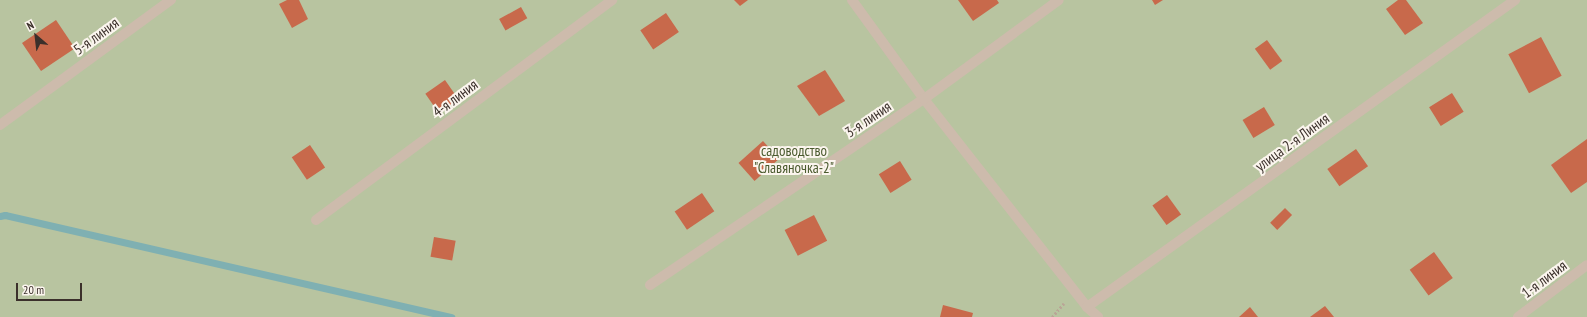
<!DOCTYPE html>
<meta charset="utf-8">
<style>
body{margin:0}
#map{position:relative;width:1587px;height:317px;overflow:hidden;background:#f4ebe1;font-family:"PT Sans Narrow",sans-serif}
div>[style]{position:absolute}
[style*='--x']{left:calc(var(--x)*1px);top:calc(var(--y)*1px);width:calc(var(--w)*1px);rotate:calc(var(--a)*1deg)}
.green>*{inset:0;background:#b8c4a0;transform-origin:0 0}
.stream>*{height:7px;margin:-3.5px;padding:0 3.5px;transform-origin:3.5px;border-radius:3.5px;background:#7fb0b2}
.building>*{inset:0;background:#c8694b;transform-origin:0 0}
.path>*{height:2.5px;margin-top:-1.25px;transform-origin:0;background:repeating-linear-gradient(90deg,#b9a596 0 2px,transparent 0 4px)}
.minor>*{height:10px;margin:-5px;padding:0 5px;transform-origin:5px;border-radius:5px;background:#cdbbac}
span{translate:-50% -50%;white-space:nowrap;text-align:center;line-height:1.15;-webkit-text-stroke:4px #fbf5ee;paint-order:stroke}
.street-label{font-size:15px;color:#3b302b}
.park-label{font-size:15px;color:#4a5a2e}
.north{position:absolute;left:16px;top:16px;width:40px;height:40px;-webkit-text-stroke:3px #fbf5ee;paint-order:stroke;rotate:332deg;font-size:11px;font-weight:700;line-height:16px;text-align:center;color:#3b302b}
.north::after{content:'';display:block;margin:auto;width:14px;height:18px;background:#3b302b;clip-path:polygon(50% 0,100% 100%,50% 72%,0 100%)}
.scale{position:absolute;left:16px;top:283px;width:66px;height:18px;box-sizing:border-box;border:2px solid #3b302b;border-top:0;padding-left:5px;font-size:12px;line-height:14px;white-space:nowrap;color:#3b302b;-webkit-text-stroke:3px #fbf5ee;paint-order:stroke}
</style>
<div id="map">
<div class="green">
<i style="left:0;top:0;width:1587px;height:317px"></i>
</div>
<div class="stream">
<i style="--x:0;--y:216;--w:5;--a:-11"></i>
<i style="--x:5;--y:215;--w:458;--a:12.9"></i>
</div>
<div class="building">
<i style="clip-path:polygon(287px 0,299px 0,308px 19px,292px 28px,279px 4px)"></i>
<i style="clip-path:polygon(734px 0,748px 0,740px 6px)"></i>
<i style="clip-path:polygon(958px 0,997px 0,999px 3px,973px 21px)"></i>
<i style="clip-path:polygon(1152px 0,1163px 0,1155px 5px)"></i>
<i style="clip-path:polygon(1398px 0,1406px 0,1423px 23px,1405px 35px,1386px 9px)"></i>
<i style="left:521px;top:7px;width:13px;height:25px;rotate:61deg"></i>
<i style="left:666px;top:13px;width:23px;height:31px;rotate:56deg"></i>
<i style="left:56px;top:20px;width:34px;height:41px;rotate:56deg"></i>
<i style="left:1541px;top:37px;width:44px;height:37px;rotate:62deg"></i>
<i style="left:1267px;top:40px;width:26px;height:15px;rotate:54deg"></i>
<i style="clip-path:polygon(825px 70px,845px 101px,819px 116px,797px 86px)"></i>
<i style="left:445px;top:80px;width:24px;height:24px;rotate:55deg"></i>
<i style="left:1452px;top:93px;width:22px;height:27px;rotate:58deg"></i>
<i style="left:1264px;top:107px;width:21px;height:25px;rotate:59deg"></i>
<i style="clip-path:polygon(1587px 139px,1587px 182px,1571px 193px,1551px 165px)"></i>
<i style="left:763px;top:141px;width:24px;height:33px;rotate:48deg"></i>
<i style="left:310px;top:145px;width:27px;height:22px;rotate:56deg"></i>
<i style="left:1356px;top:149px;width:21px;height:35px;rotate:55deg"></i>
<i style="left:900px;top:161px;width:22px;height:25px;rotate:58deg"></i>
<i style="left:702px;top:193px;width:22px;height:33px;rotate:56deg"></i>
<i style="left:1167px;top:195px;width:24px;height:18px;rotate:54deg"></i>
<i style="left:1285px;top:208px;width:10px;height:21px;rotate:45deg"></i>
<i style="left:814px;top:215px;width:29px;height:33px;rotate:63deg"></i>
<i style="left:434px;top:237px;width:22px;height:20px;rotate:10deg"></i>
<i style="left:1434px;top:252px;width:32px;height:30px;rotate:54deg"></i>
<i style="clip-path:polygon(943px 305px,973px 313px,972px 317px,940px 317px)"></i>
<i style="clip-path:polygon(1325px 306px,1334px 317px,1310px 317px)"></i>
<i style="clip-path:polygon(1250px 307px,1258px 317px,1239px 317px)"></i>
</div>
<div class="path">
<i style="--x:1052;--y:317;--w:18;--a:-49"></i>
</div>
<div class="minor">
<i style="--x:852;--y:0;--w:122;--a:54"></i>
<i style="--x:924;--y:99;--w:264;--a:51.9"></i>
<i style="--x:1087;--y:307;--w:15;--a:42"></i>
<i style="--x:0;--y:125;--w:212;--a:-36.2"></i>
<i style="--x:316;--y:220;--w:369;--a:-36.6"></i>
<i style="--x:650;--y:285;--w:331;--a:-34.2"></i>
<i style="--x:924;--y:99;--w:167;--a:-36.3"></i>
<i style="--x:1087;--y:307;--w:527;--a:-35.65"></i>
<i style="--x:1518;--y:317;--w:86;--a:-37"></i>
</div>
<div class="street-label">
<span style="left:96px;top:36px;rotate:-36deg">5-я линия</span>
<span style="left:455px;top:98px;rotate:-37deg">4-я линия</span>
<span style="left:868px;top:119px;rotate:-34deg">3-я линия</span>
<span style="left:1292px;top:142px;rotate:-36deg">улица 2-я Линия</span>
<span style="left:1544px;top:279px;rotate:-37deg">1-я линия</span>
</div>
<div class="park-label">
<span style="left:794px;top:159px">садоводство<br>"Славяночка-2"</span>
</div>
<div class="north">N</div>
<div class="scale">20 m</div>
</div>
